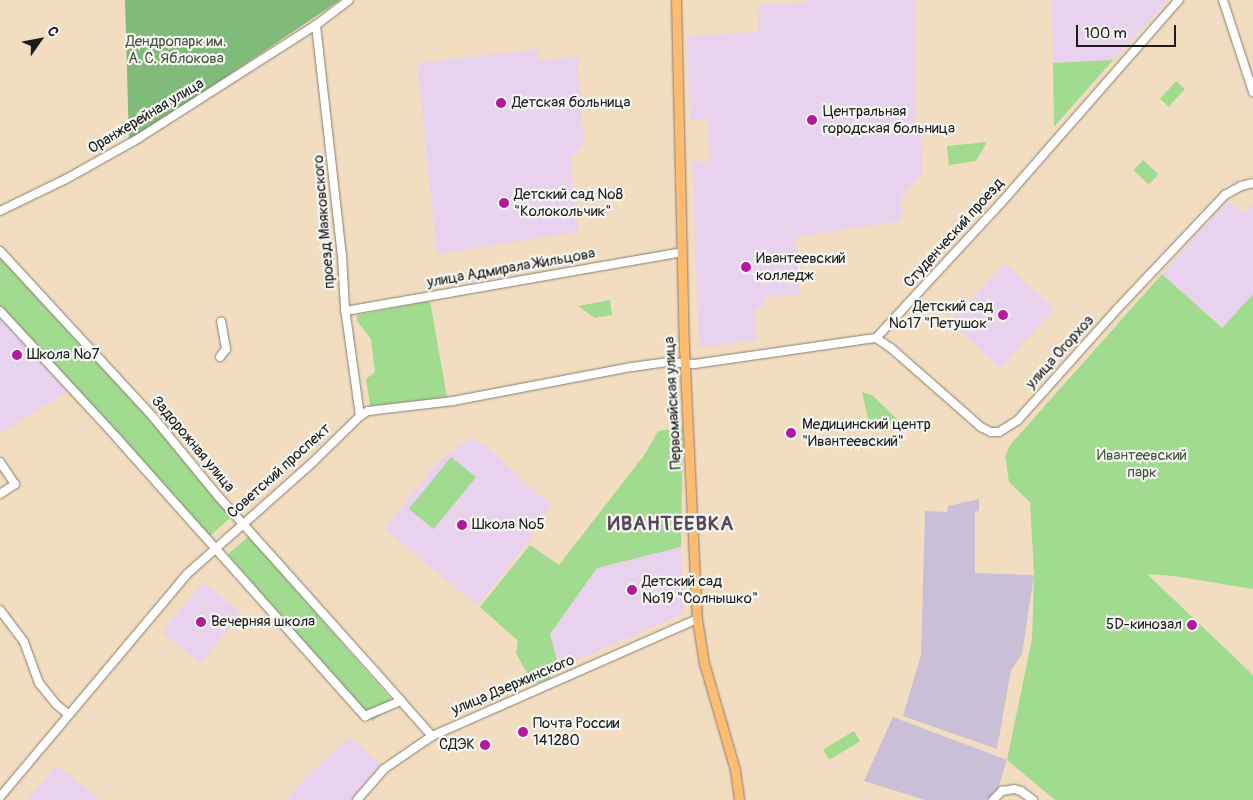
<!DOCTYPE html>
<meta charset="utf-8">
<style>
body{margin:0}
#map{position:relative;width:1253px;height:800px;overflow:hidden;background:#f2ddc0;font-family:Pangolin,sans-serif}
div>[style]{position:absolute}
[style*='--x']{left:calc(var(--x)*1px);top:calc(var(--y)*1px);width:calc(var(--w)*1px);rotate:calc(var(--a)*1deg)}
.built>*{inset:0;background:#e8d2ee;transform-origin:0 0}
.industrial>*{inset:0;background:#c9bfd7}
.green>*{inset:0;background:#a0db8f;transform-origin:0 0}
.forest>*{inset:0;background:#80bb7a}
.roads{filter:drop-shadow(0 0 1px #877c6e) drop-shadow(0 0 1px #877c6e)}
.minor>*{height:8px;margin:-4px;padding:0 4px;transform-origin:4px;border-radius:4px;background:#fff}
.major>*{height:9px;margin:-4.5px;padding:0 4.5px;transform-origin:4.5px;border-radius:4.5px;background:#fdbc70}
.dots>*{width:14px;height:14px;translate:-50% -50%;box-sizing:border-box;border:2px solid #f6f6f2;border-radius:50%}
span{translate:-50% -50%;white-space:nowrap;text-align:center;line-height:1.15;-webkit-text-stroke:4.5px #f6f6f2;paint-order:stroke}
.park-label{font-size:15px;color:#44553e}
.poi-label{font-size:15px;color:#1c1c1c}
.left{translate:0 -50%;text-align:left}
.right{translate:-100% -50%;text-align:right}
.street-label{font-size:15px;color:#1c1c1c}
.district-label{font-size:20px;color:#56475a;font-weight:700;letter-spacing:1px}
.north{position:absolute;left:15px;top:15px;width:50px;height:50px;-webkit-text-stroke:4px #f6f6f2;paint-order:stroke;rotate:57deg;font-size:14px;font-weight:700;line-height:20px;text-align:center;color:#1c1c1c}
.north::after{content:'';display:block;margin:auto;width:18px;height:22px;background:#1c1c1c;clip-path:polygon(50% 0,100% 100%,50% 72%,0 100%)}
.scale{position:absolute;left:1076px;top:25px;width:100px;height:22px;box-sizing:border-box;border:2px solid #1c1c1c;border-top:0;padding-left:6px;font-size:15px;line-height:18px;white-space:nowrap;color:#1c1c1c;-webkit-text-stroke:4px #f6f6f2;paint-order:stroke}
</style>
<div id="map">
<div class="built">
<i style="clip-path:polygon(805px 0,916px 0,915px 129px,921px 130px,922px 174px,901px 197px,901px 221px,796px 237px,799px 295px,763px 297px,764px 307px,756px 308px,754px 315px,757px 340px,699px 348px,692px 162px,709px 162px,708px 120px,690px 120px,687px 36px,758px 32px,759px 4px,804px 3px)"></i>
<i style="clip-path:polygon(1052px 0,1168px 0,1113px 60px,1053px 63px)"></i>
<i style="clip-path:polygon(537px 49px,539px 61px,577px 56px,584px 143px,570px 158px,578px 232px,437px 254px,417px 63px)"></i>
<i style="clip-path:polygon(1228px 201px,1243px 214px,1253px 204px,1253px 294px,1222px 328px,1162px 274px)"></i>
<i style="left:1005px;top:263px;width:68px;height:80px;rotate:43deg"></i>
<i style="clip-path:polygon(1px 317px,67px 392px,0 433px,0 318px)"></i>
<i style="clip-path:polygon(471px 438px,487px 447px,551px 506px,531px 532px,530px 541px,477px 606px,385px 529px,437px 463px)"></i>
<i style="clip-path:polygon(681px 547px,684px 613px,559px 668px,550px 634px,597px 568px)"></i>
<i style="left:203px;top:582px;width:49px;height:65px;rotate:39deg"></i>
<i style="clip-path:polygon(349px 737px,380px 764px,351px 800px,287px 800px,306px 777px)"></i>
<i style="clip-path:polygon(56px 765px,85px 788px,101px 800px,27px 800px)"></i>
</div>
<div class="industrial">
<i style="clip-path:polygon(979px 499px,979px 511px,975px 512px,975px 573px,1034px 575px,1022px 654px,1011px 670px,997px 749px,903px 716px,921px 655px,925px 511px,947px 512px,948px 506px)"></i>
<i style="clip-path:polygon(893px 717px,1007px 760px,998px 788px,987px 800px,925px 800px,864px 781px)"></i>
</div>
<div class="green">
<i style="clip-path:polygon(1113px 60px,1054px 127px,1053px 63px)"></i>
<i style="left:1176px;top:81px;width:12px;height:24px;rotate:42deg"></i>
<i style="clip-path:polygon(987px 142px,976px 161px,949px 165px,947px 146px)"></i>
<i style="left:1143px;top:160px;width:21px;height:14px;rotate:43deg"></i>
<i style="clip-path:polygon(0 250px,94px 352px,232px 516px,209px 537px,0 312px)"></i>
<i style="clip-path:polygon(1162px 274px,1222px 328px,1253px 294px,1253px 589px,1174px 576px,1147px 574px,1253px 675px,1253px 800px,1055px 800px,1007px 760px,1032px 639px,1034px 575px,1030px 502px,1009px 482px,1005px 456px,1011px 444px)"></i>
<i style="clip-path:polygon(610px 300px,612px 315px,595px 318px,578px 306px)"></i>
<i style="clip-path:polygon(430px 301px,447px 397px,370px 406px,366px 379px,375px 372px,371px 339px,357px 321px,357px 315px)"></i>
<i style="clip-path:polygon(862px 392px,872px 395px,897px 419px,896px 423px,870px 428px)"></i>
<i style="clip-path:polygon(683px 427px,681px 547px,597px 568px,550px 634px,559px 668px,548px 680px,533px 684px,516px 653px,518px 641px,480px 607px,530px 545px,559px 565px,645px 454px,658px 431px)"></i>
<i style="left:451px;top:457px;width:32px;height:67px;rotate:39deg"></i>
<i style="left:249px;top:536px;width:221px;height:28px;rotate:49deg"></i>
<i style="left:854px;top:731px;width:12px;height:36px;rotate:59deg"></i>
</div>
<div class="forest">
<i style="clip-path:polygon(125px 0,340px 0,129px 142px)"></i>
</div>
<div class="roads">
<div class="minor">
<i style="--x:1223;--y:0;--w:97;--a:71.9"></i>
<i style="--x:316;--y:25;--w:231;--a:83.6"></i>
<i style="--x:342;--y:255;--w:53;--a:86.8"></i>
<i style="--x:345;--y:308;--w:109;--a:82.1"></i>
<i style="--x:0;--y:211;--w:73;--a:-25.9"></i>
<i style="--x:66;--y:179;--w:84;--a:-29.3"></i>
<i style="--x:139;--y:138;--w:210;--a:-32.6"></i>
<i style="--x:316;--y:25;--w:41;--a:-37.1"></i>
<i style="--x:0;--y:251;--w:226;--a:47.3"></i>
<i style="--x:153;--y:417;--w:102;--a:50.6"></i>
<i style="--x:218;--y:496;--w:275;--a:48.2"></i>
<i style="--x:0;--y:311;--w:173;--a:47.3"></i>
<i style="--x:117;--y:438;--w:373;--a:48.3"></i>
<i style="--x:365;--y:716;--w:39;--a:-23"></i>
<i style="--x:401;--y:701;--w:47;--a:48.5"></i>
<i style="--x:345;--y:311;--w:342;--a:-9.9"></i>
<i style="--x:876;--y:338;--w:18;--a:34"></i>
<i style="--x:891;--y:348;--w:120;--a:41.3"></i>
<i style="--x:981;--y:427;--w:11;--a:27"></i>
<i style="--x:991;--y:432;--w:8;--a:0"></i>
<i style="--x:999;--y:432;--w:22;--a:-32"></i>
<i style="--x:1018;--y:420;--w:153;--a:-48.2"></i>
<i style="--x:1120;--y:306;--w:153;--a:-46.6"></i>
<i style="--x:1225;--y:195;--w:18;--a:-29"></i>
<i style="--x:1241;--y:186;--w:12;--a:-14"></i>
<i style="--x:220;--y:357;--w:10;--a:-53"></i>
<i style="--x:226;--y:349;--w:28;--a:-100"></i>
<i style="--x:0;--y:462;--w:27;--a:56"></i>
<i style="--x:15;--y:484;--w:18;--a:146"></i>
<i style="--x:0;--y:610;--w:40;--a:53"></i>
<i style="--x:24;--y:642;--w:44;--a:69.9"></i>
<i style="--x:39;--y:683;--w:28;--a:51"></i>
<i style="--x:57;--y:705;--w:14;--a:39"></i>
<i style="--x:0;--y:797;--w:291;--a:-50"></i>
<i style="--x:187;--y:574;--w:167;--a:-41.6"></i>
<i style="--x:312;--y:463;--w:67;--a:-44.4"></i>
<i style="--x:360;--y:416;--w:9;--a:-32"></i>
<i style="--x:368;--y:411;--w:86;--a:-6.7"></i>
<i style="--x:453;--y:401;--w:182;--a:-10.8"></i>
<i style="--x:632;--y:367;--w:35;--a:-8"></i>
<i style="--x:667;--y:362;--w:28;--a:4"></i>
<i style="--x:695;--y:364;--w:183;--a:-8.2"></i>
<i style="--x:876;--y:338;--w:184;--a:-47.2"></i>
<i style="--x:1001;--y:203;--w:270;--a:-48.8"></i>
<i style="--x:357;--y:800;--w:41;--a:-48.9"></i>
<i style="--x:384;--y:769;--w:58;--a:-34.5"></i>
<i style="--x:432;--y:736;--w:290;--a:-23.8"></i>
<i style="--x:993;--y:800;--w:13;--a:-45"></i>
<i style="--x:1002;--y:791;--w:12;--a:-9"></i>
<i style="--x:1014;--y:789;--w:7;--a:16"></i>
<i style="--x:1021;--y:791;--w:15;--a:37"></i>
</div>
<div class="major">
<i style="--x:676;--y:0;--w:346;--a:88.7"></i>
<i style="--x:684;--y:346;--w:273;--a:87.3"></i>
<i style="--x:697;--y:619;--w:45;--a:81"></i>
<i style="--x:704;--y:663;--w:111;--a:73.8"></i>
<i style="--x:735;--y:770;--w:30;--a:82"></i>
</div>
</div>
<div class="dots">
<i style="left:501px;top:103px;background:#b5179e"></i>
<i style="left:812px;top:120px;background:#b5179e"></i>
<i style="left:504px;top:203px;background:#b5179e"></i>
<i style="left:746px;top:267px;background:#b5179e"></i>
<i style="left:1003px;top:315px;background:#b5179e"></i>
<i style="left:17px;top:355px;background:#b5179e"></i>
<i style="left:791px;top:433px;background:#b5179e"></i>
<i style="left:462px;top:525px;background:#b5179e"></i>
<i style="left:632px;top:590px;background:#b5179e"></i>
<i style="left:201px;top:622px;background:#b5179e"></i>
<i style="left:1192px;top:625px;background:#b5179e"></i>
<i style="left:523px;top:732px;background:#b5179e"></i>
<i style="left:485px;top:745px;background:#b5179e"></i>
</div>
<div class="park-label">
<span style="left:176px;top:50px">Дендропарк им.<br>А. С. Яблокова</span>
<span style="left:1142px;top:464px">Ивантеевский<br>парк</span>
</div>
<div class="poi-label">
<span class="left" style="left:512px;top:103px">Детская больница</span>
<span class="left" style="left:823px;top:120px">Центральная<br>городская больница</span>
<span class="left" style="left:514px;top:203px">Детский сад №8<br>"Колокольчик"</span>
<span class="left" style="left:756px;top:267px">Ивантеевский<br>колледж</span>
<span class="right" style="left:993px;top:315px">Детский сад<br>№17 "Петушок"</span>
<span class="left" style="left:27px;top:355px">Школа №7</span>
<span class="left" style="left:802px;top:433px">Медицинский центр<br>"Ивантеевский"</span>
<span class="left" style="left:472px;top:525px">Школа №5</span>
<span class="left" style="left:642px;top:590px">Детский сад<br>№19 "Солнышко"</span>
<span class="left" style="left:211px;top:622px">Вечерняя школа</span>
<span class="right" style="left:1182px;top:625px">5D-кинозал</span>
<span class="left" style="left:533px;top:732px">Почта России<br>141280</span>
<span class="right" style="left:475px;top:745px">СДЭК</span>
</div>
<div class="street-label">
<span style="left:146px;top:116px;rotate:-31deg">Оранжерейная улица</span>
<span style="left:324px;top:222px;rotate:-95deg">проезд Маяковского</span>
<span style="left:954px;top:233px;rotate:-48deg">Студенческий проезд</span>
<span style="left:511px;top:268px;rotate:-10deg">улица Адмирала Жильцова</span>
<span style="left:1060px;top:352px;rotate:-48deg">улица Огорхоз</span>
<span style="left:673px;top:403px;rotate:-93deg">Первомайская улица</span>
<span style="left:193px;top:444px;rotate:50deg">Задорожная улица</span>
<span style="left:279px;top:471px;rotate:-42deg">Советский проспект</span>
<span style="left:513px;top:685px;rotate:-23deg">улица Дзержинского</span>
</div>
<div class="district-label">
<span style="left:671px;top:523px">ИВАНТЕЕВКА</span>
</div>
<div class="north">С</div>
<div class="scale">100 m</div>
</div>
